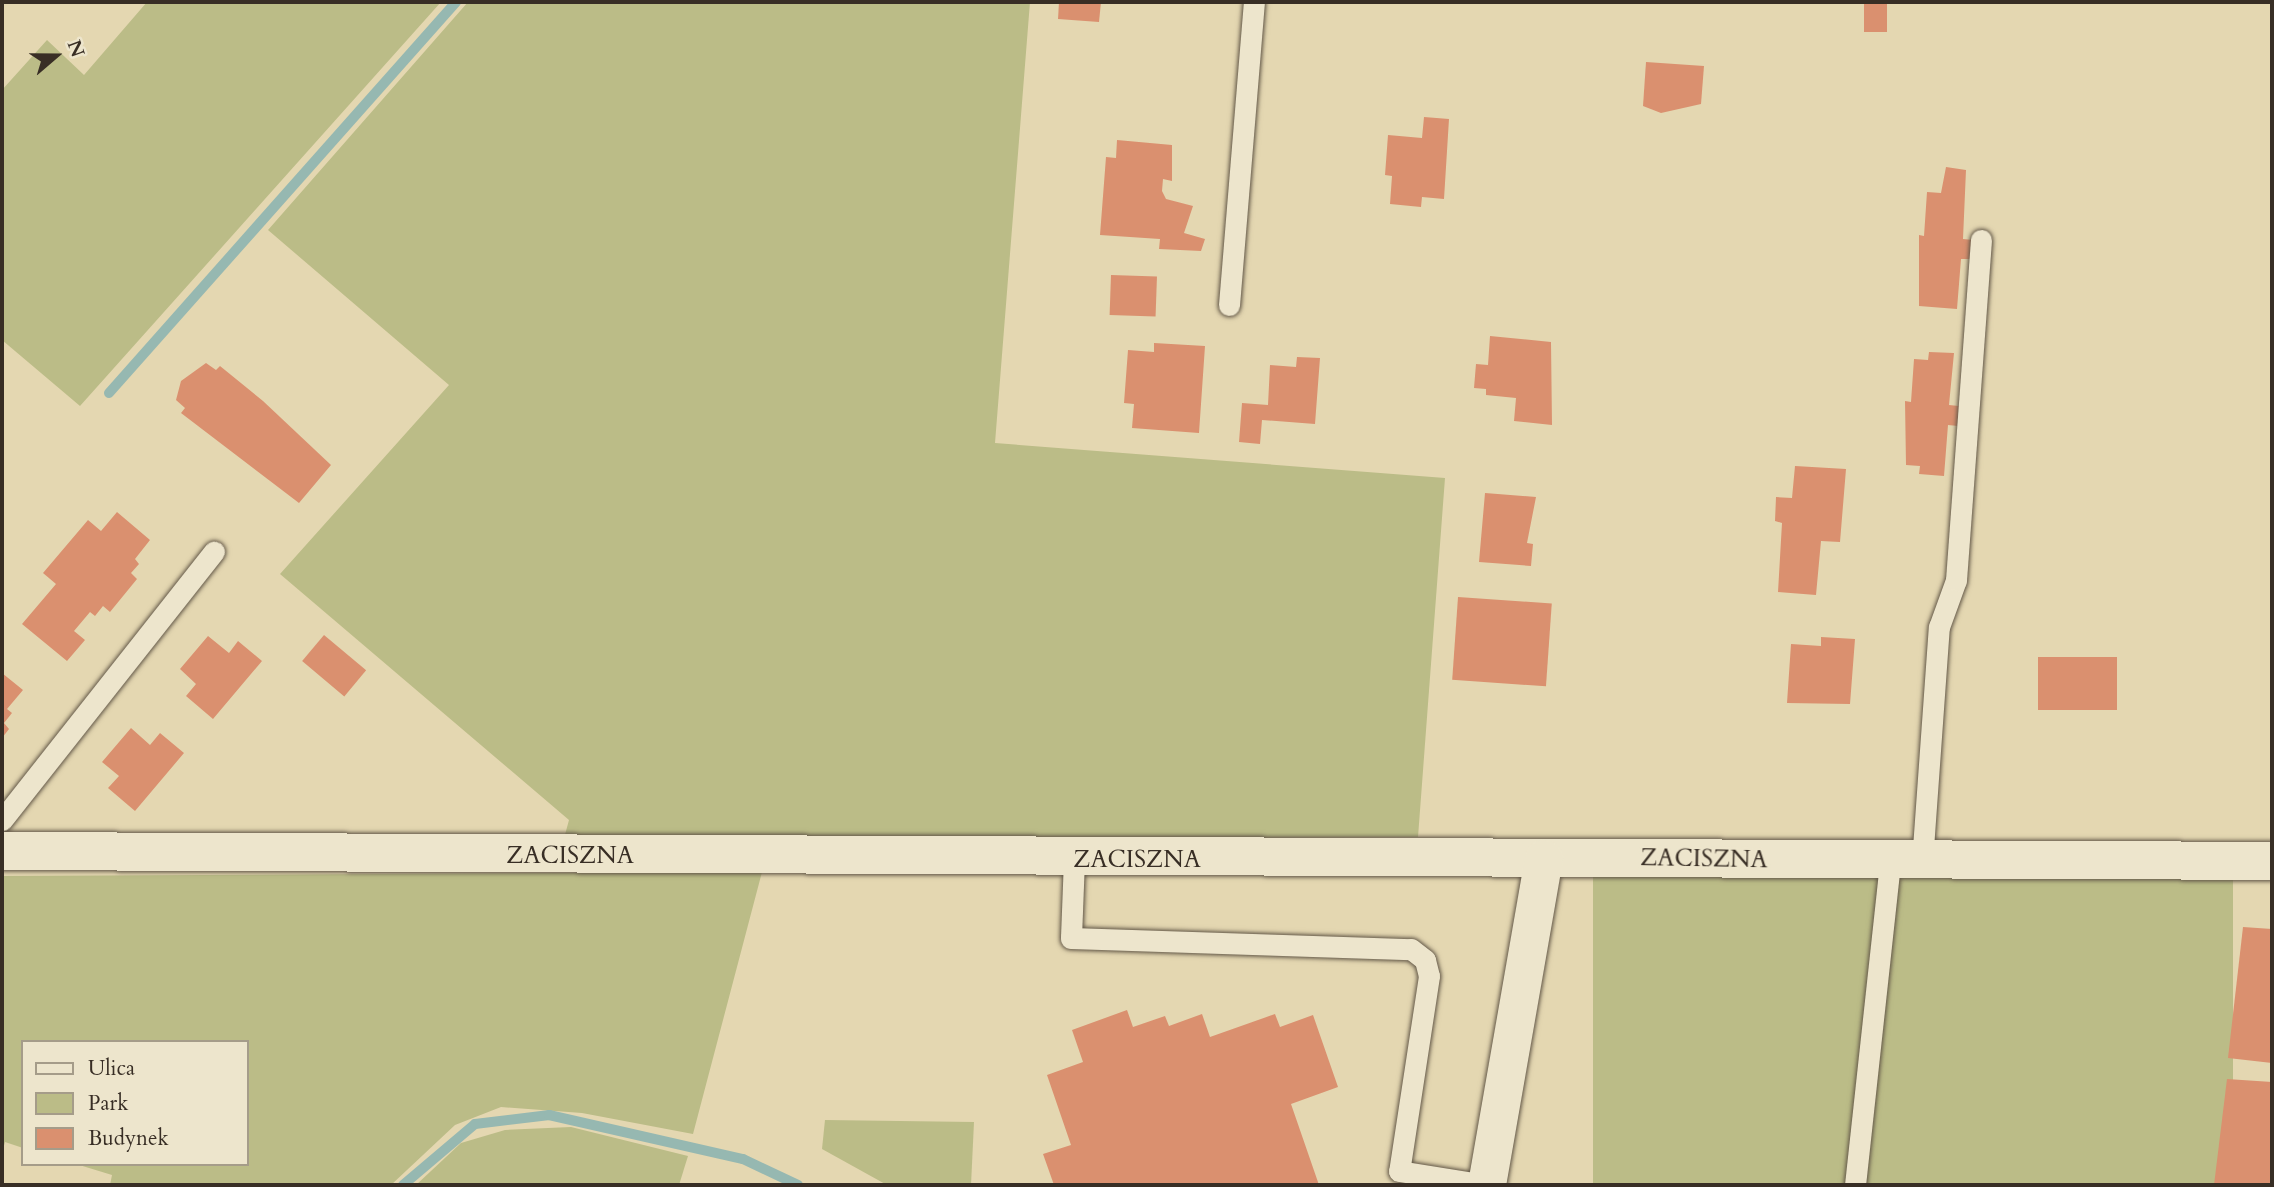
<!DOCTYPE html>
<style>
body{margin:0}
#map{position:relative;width:2274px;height:1187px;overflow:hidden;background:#e4d7b1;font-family:Cardo,serif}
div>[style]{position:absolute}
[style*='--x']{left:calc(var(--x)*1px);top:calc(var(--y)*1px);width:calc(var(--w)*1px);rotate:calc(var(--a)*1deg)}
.green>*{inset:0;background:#bbbc87;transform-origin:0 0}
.stream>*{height:10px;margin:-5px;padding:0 5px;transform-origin:5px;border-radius:5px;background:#96b8b1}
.building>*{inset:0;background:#da906f;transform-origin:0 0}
.roads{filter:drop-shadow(0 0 2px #635848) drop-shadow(0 0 2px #635848)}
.lane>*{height:21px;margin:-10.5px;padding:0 10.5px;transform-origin:10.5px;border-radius:10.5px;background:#ede5cc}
.street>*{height:38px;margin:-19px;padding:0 19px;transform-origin:19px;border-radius:19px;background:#ede5cc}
span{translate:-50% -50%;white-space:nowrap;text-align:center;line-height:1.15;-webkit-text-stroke:5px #ede5cc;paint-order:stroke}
.street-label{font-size:24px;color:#382e25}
.frame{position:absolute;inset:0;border:4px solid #382e25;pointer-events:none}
.legend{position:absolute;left:21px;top:1040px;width:228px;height:126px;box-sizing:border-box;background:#ede5cc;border:2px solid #a59c89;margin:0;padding:9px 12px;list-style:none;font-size:21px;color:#382e25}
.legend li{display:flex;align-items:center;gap:14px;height:35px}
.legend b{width:35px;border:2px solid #a59c89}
.north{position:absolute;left:21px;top:21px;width:70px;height:70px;-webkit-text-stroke:5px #ede5cc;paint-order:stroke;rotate:70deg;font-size:19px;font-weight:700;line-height:28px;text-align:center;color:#382e25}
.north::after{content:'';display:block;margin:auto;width:24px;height:32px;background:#382e25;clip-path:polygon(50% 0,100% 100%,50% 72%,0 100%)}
</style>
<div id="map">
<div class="green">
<i style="clip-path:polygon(147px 2px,441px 2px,80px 406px,2px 340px,2px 90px,47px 40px,84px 75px)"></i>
<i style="clip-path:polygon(468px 2px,1030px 2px,995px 443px,1445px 478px,1418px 837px,563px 842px,569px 820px,280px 574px,449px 385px,268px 230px)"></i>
<i style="left:1593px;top:870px;width:640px;height:320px"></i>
<i style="clip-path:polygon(762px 872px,693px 1134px,582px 1113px,501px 1107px,455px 1125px,391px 1185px,110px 1185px,112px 1175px,76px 1164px,247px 1164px,247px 1042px,23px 1042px,23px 1148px,5px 1142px,2px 1153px,2px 876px)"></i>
<i style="clip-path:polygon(825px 1120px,974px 1122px,971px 1185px,887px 1185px,822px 1149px)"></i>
<i style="clip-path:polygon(571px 1127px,688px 1156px,679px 1185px,416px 1185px,461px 1143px,505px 1130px)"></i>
</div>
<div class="stream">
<i style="--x:109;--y:393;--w:523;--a:-48.41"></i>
<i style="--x:403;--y:1185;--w:94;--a:-40.3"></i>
<i style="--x:475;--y:1124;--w:75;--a:-6.9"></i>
<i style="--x:549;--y:1115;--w:199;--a:12.8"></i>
<i style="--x:743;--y:1159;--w:61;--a:25.3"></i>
</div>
<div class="building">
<i style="clip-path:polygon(1059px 2px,1101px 2px,1099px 22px,1058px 19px)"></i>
<i style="left:1864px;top:2px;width:23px;height:30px"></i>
<i style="clip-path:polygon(1646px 62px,1704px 66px,1701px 104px,1661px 113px,1643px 106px)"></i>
<i style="clip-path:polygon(1424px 117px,1449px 119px,1444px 199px,1422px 197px,1421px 207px,1390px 204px,1392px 176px,1385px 175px,1388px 135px,1422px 138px)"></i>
<i style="clip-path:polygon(1117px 140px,1172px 145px,1172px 181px,1163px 179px,1162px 191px,1166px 199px,1193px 206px,1184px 233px,1205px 239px,1201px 251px,1159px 249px,1160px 239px,1100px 235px,1106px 157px,1116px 158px)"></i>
<i style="clip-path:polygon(1946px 167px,1966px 170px,1963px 239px,1973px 240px,1971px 259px,1961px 259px,1957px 309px,1919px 306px,1919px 235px,1924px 236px,1927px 192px,1941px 193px)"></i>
<i style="left:1111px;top:275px;width:46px;height:40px;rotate:2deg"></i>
<i style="clip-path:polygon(1490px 336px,1551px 342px,1552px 425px,1514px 421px,1516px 398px,1486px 395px,1486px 389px,1474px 388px,1476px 364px,1488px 365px)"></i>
<i style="clip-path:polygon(1154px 343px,1205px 346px,1199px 433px,1132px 428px,1134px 404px,1124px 403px,1128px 350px,1154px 352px)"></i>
<i style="clip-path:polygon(1929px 352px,1954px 353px,1949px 405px,1959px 406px,1958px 426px,1948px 425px,1944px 476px,1919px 474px,1920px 466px,1906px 465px,1905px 401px,1911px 402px,1914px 359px,1928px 360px)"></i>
<i style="clip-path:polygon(1297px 357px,1320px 358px,1315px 424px,1262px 420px,1260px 444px,1239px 442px,1242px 403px,1268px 405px,1270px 365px,1296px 367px)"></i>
<i style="clip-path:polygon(206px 363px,216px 370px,220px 366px,263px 401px,331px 465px,299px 503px,181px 413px,185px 408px,176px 400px,181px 381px)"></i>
<i style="clip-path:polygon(1795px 466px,1846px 469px,1840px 542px,1821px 541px,1816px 595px,1778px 592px,1782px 523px,1775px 521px,1776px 497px,1792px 498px)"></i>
<i style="clip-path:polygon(1485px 493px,1536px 497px,1527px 543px,1533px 544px,1531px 566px,1479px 562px)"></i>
<i style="clip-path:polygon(117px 512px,150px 540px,135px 559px,139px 564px,131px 573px,137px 579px,110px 612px,103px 606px,95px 616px,90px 612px,74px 631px,85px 640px,67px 661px,22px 624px,56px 584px,43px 573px,88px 520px,101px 531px)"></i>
<i style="left:1458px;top:597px;width:94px;height:83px;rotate:4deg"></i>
<i style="left:324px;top:635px;width:55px;height:34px;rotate:40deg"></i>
<i style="clip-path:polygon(208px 636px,229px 653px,238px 641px,262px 661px,213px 719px,186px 696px,196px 684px,180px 669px)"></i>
<i style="clip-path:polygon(1821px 637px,1855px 639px,1850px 704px,1787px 703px,1791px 644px,1821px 646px)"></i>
<i style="left:2038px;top:657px;width:79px;height:53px"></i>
<i style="clip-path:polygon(2px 673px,23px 690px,7px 709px,12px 713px,4px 723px,9px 729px,2px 738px)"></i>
<i style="clip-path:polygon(131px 728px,150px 745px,160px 733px,184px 753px,135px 811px,108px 788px,119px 776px,102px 762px)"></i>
<i style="clip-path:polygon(2243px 927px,2272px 929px,2272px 1063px,2228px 1058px)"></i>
<i style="clip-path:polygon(1127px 1010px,1133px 1027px,1165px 1016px,1169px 1026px,1202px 1014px,1210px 1037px,1275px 1014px,1280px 1027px,1313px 1015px,1338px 1087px,1291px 1104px,1319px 1185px,1054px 1185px,1043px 1154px,1071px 1145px,1047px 1075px,1083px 1062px,1072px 1030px)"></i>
<i style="clip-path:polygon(2227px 1079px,2272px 1082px,2272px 1185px,2214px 1185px)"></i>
</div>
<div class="roads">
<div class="lane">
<i style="--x:1229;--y:305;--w:304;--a:-85.3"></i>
<i style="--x:2;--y:820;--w:342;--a:-51.7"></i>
<i style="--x:1074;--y:859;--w:79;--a:92.2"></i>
<i style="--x:1071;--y:938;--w:340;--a:1.9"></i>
<i style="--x:1411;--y:949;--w:18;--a:38"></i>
<i style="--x:1425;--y:960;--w:16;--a:76"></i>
<i style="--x:1429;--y:976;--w:197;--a:98.7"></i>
<i style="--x:1399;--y:1171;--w:87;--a:9.2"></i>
<i style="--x:1922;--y:862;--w:236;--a:-85.9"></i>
<i style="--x:1939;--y:627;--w:50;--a:-70.1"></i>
<i style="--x:1956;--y:580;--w:341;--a:-85.8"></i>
<i style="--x:1855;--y:1185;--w:325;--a:-83.8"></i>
</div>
<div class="street">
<i style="--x:2;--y:851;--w:2270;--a:0.25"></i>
<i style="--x:1487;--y:1185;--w:331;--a:-80.1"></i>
</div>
</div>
<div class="street-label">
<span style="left:570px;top:856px">ZACISZNA</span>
<span style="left:1704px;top:859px;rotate:1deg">ZACISZNA</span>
<span style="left:1137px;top:860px">ZACISZNA</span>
</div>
<div class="frame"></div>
<ul class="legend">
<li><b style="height:9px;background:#ede5cc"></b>Ulica</li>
<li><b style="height:19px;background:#bbbc87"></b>Park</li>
<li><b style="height:19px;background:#da906f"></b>Budynek</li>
</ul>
<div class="north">N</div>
</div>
